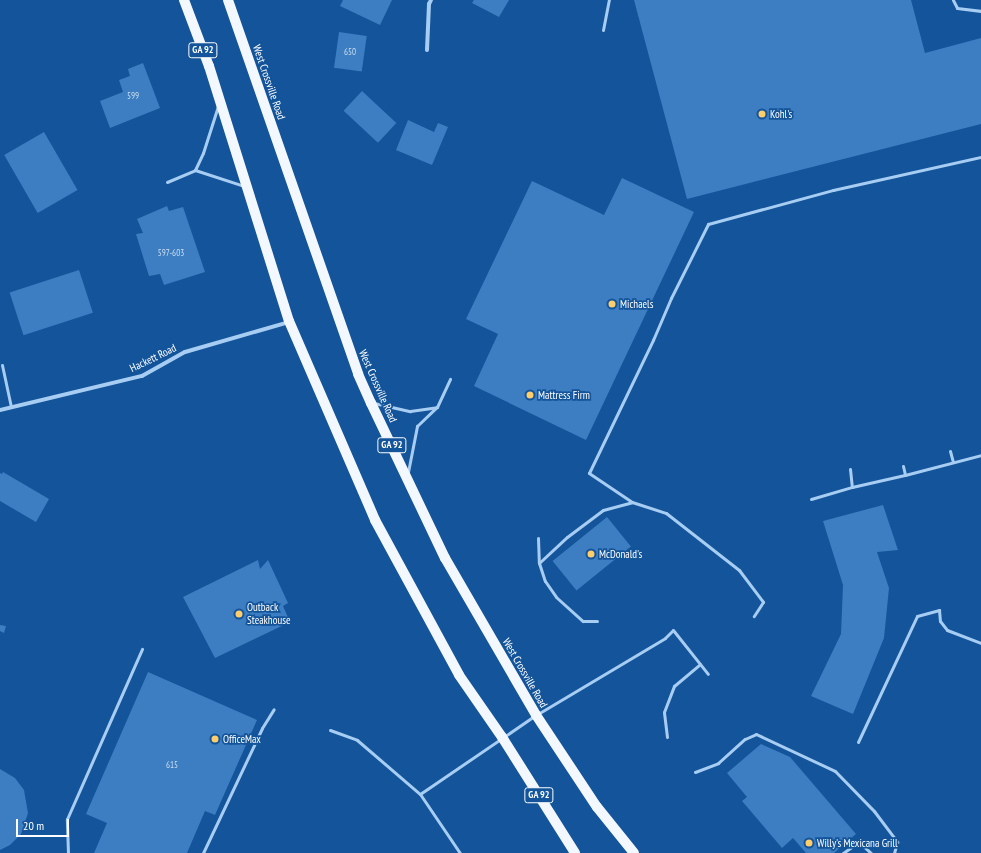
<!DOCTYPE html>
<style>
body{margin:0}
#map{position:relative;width:981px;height:853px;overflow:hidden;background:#13549a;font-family:"PT Sans Narrow",sans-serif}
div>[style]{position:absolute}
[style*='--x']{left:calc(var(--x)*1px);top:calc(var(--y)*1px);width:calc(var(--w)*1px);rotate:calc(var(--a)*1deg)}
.building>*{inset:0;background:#3c7ec1;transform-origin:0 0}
.lane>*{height:3px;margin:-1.5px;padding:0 1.5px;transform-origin:1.5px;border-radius:1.5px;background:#a7cdf3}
.street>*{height:4px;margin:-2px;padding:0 2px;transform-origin:2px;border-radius:2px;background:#a7cdf3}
.primary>*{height:10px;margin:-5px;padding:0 5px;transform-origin:5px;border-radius:5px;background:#f3f8ff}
.dots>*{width:11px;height:11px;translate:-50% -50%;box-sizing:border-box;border:2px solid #13549a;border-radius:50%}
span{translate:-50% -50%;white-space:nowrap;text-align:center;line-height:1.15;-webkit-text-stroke:3.5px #13549a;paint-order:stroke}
.number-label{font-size:9px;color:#cedff0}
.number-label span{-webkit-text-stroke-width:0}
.shield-label span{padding:1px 3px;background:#13549a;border:1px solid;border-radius:3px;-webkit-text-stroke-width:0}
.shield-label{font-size:10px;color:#fff;font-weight:700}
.street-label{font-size:11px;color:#fff}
.poi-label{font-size:11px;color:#fff}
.left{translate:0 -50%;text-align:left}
.scale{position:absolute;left:16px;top:819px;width:53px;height:18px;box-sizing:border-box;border:2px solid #fff;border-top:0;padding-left:5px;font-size:12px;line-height:14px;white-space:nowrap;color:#fff;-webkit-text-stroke:3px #13549a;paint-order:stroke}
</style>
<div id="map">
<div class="building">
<i style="clip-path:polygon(343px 0,392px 0,380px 25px,340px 6px)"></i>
<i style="clip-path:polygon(474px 0,509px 0,499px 17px,472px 3px)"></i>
<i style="clip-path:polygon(634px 0,911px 0,925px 53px,981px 38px,981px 124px,687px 199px)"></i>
<i style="left:339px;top:32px;width:28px;height:36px;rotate:8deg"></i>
<i style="clip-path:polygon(143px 63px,160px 108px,110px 128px,100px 101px,123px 92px,119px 80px,130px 76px,128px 69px)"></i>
<i style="left:362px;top:91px;width:47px;height:27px;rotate:43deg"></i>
<i style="clip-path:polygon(408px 120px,434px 132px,438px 123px,448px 127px,432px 165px,396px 150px)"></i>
<i style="left:44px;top:132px;width:67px;height:46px;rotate:60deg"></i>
<i style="clip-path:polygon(622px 178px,694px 212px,586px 440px,474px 386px,498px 334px,466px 319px,532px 181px,604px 215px)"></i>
<i style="clip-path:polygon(167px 206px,169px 211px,183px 207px,205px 272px,164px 285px,160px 274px,149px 276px,136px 234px,143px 233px,137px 219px)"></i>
<i style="left:79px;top:270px;width:45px;height:73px;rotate:72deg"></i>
<i style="clip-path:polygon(3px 472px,49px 499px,36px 522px,0 501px,0 473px,2px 474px)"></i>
<i style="clip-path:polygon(883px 505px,898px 550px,877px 552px,889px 588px,884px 638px,853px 714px,811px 696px,841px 634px,843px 585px,823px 521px)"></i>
<i style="left:607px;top:517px;width:38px;height:70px;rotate:51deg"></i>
<i style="clip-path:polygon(258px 560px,260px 569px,268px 560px,288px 603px,283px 606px,290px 622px,215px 658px,183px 597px)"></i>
<i style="clip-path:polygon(0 625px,6px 626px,4px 633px,0 631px)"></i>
<i style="clip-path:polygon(148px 672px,257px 720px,215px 815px,205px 811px,187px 853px,94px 853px,107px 823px,86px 814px)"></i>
<i style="clip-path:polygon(761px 744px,790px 757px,856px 834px,834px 853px,806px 853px,793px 838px,782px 848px,742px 801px,747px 797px,727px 773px)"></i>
<i style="clip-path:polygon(0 769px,15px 778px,24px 790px,28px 813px,21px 834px,10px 845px,0 850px)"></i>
</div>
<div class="lane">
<i style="--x:953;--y:0;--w:9;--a:63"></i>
<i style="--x:957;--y:8;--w:24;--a:7"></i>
<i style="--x:603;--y:30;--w:31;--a:-79"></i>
<i style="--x:195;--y:170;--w:19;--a:-65"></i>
<i style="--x:203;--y:153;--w:49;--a:-72.3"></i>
<i style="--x:167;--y:182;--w:30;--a:-23"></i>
<i style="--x:195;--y:170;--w:52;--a:18.1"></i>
<i style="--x:2;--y:365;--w:43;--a:77.9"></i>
<i style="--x:374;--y:403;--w:37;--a:13"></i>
<i style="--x:410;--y:411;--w:27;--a:-8"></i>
<i style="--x:950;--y:451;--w:11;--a:75"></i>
<i style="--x:903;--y:466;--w:9;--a:77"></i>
<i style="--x:850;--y:469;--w:18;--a:84"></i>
<i style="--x:408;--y:472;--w:47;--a:-78.9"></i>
<i style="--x:417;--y:426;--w:28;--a:-44"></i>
<i style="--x:437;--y:407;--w:31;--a:-65"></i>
<i style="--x:811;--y:499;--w:43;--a:-16.3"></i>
<i style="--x:852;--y:487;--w:54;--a:-12.8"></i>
<i style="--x:905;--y:475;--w:79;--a:-14.7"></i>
<i style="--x:632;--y:502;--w:52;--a:-146"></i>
<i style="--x:589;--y:473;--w:148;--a:-64.3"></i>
<i style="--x:653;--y:340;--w:46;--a:-66.8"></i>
<i style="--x:671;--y:298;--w:83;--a:-63.4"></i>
<i style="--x:708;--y:224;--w:130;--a:-15.2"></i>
<i style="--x:833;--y:190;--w:152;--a:-12.6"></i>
<i style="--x:538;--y:538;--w:25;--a:88"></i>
<i style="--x:539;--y:563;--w:19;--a:72"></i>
<i style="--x:545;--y:581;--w:19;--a:55"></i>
<i style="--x:556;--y:597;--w:36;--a:42"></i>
<i style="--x:583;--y:621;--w:14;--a:0"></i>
<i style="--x:539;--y:563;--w:38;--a:-43"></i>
<i style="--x:567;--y:537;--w:45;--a:-36.9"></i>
<i style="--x:603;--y:510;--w:30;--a:-15"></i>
<i style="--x:632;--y:502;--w:36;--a:18"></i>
<i style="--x:666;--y:513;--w:93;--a:38"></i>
<i style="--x:739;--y:570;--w:40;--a:53"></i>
<i style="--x:763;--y:602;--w:17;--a:123"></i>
<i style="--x:330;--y:730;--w:29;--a:20"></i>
<i style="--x:357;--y:740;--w:83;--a:40.6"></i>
<i style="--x:420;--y:794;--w:71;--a:55.9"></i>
<i style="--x:667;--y:737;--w:25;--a:-97"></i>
<i style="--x:664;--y:712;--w:28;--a:-69"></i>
<i style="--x:674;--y:686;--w:34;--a:-40"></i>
<i style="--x:858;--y:742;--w:139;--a:-64.9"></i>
<i style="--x:917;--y:616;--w:23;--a:-15"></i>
<i style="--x:939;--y:610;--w:11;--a:85"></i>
<i style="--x:940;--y:621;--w:11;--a:52"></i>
<i style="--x:947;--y:630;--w:36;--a:21"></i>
<i style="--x:695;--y:772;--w:25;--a:-21"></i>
<i style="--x:718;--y:763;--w:36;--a:-42"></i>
<i style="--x:745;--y:739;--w:12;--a:-24"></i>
<i style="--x:756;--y:734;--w:87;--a:25.1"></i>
<i style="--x:835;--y:771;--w:56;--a:45.7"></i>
<i style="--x:874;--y:811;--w:39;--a:53"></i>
<i style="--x:897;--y:842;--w:11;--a:105"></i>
<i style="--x:420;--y:794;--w:140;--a:-34.3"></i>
<i style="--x:536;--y:715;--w:150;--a:-30.8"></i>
<i style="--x:665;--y:638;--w:11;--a:-45"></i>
<i style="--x:673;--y:630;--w:56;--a:51.5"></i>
<i style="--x:68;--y:853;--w:34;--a:-92"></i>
<i style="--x:67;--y:819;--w:186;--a:-66.2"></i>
<i style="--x:203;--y:853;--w:138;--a:-64.7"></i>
<i style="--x:262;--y:728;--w:22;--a:-58"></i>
<i style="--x:843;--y:853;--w:19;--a:-35"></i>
<i style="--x:859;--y:842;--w:16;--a:43"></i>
</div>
<div class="street">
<i style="--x:427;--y:50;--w:46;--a:-87.5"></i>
<i style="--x:429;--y:4;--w:4;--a:-63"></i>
<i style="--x:0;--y:410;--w:146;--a:-13.5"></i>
<i style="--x:142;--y:376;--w:49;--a:-29.2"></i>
<i style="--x:185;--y:352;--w:108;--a:-16.1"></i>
</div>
<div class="primary">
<i style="--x:184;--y:0;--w:71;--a:69.3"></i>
<i style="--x:209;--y:66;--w:267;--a:72.6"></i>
<i style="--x:289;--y:321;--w:217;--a:66.6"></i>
<i style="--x:375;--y:520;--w:176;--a:61.5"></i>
<i style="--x:459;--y:675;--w:75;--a:55.3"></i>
<i style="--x:502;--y:737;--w:137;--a:57.8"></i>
<i style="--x:228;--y:0;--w:396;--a:70.8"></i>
<i style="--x:358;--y:374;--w:32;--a:66"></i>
<i style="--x:371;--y:403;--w:172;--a:64.5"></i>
<i style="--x:445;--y:558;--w:181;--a:59.9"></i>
<i style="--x:536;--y:715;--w:110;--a:56.5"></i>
<i style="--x:597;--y:807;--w:59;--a:51.2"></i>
</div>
<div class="dots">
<i style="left:762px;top:114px;background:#ffcd69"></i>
<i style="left:612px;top:304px;background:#ffcd69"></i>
<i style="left:530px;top:395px;background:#ffcd69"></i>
<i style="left:591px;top:554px;background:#ffcd69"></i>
<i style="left:239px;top:614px;background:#ffcd69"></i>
<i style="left:215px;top:739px;background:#ffcd69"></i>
<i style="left:809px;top:843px;background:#ffcd69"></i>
</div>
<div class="number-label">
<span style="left:350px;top:52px">650</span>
<span style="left:133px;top:96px">599</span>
<span style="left:171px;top:253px">597-603</span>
<span style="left:172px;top:765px">615</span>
</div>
<div class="shield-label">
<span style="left:203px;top:50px">GA 92</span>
<span style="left:392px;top:445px">GA 92</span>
<span style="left:539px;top:795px">GA 92</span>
</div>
<div class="street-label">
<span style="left:269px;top:82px;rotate:71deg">West Crossville Road</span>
<span style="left:153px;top:358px;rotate:-26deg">Hackett Road</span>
<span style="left:378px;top:386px;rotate:66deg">West Crossville Road</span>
<span style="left:525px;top:673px;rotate:60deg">West Crossville Road</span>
</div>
<div class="poi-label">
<span class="left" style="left:770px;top:114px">Kohl's</span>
<span class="left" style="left:620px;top:304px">Michaels</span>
<span class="left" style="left:538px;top:395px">Mattress Firm</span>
<span class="left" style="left:599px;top:554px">McDonald's</span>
<span class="left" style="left:247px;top:614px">Outback<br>Steakhouse</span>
<span class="left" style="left:223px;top:739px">OfficeMax</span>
<span class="left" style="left:817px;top:843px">Willy's Mexicana Grill</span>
</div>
<div class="scale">20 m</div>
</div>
